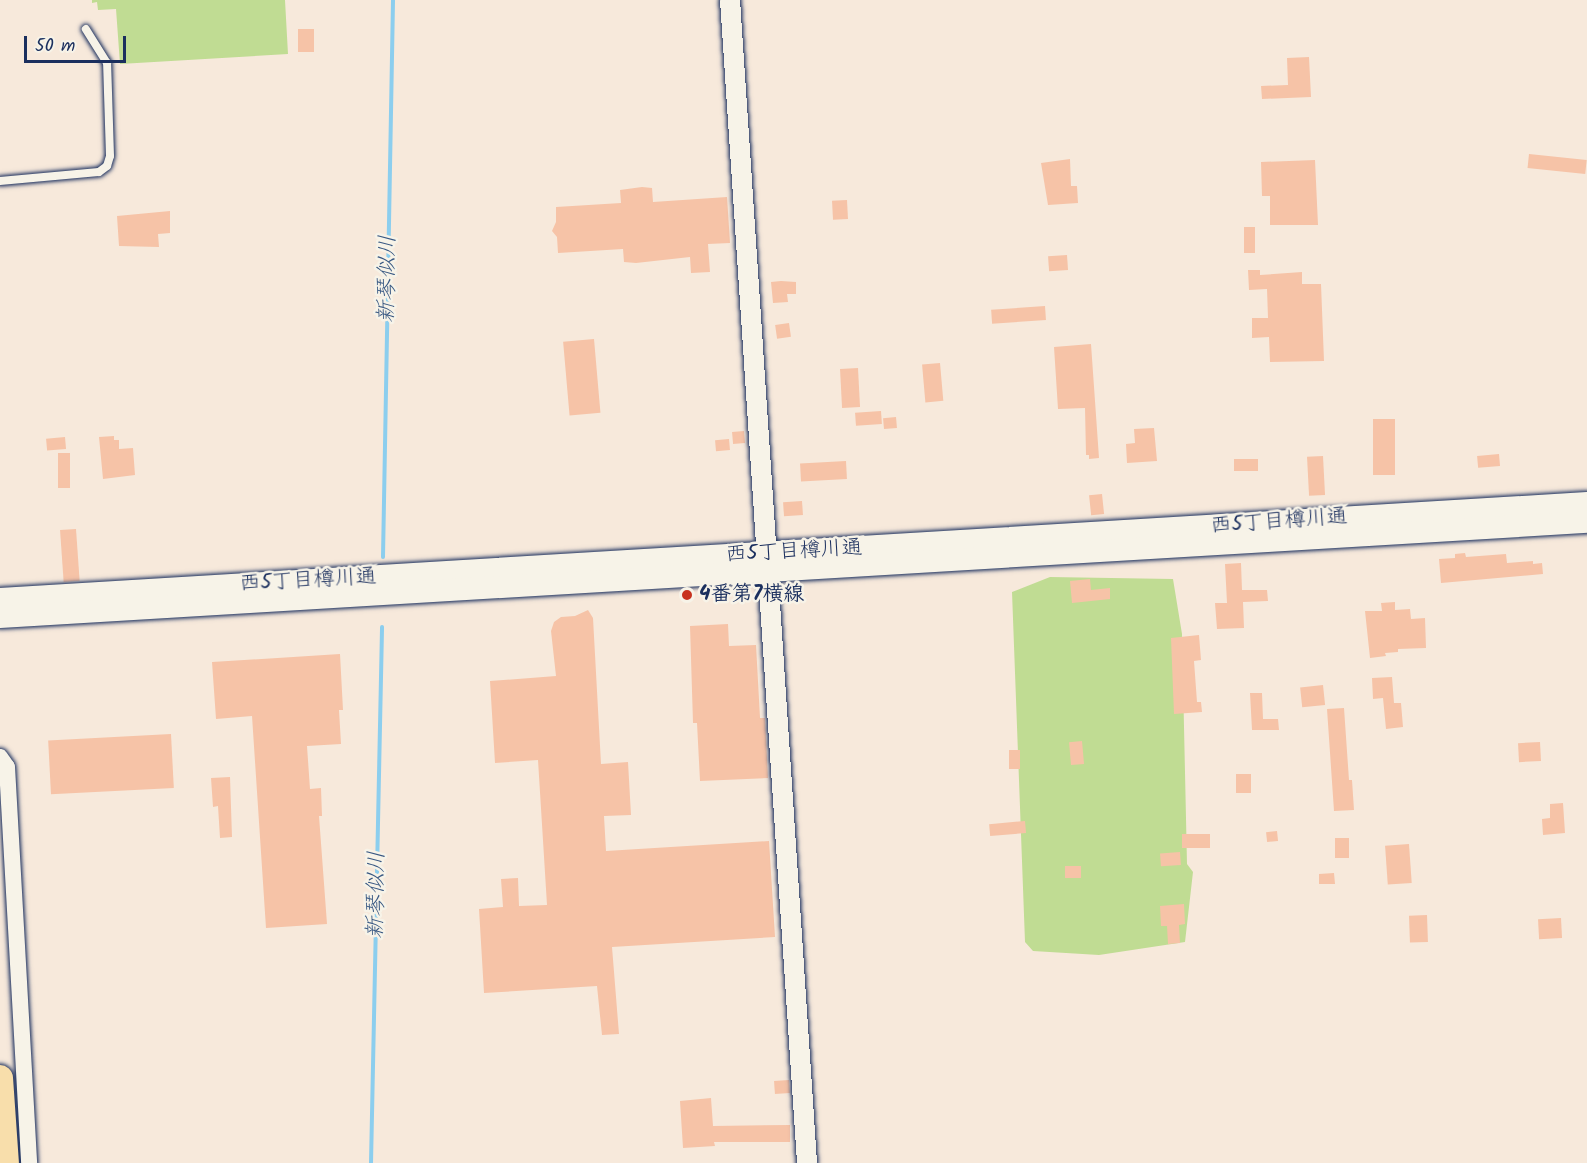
<!DOCTYPE html>
<meta charset="utf-8">
<style>
body{margin:0}
#map{position:relative;width:1587px;height:1163px;overflow:hidden;background:#f7e9db;font-family:Kalam,"Klee One",sans-serif}
div>[style]{position:absolute}
[style*='--x']{left:calc(var(--x)*1px);top:calc(var(--y)*1px);width:calc(var(--w)*1px);rotate:calc(var(--a)*1deg)}
.green>*{inset:0;background:#c0dc93}
.stream>*{height:4px;margin:-2px;padding:0 2px;transform-origin:2px;border-radius:2px;background:#8cceee}
.building>*{inset:0;background:#f6c3a7;transform-origin:0 0}
.roads{filter:drop-shadow(0 0 2px #1b2f5e) drop-shadow(0 0 2px #1b2f5e)}
.service>*{height:8px;margin:-4px;padding:0 4px;transform-origin:4px;border-radius:4px;background:#f7f3e8}
.minor>*{height:16px;margin:-8px;padding:0 8px;transform-origin:8px;border-radius:8px;background:#f7f3e8}
.tertiary>*{height:20px;margin:-10px;padding:0 10px;transform-origin:10px;border-radius:10px;background:#f7f3e8}
.secondary>*{height:22px;margin:-11px;padding:0 11px;transform-origin:11px;border-radius:11px;background:#f7f3e8}
.primary>*{height:26px;margin:-13px;padding:0 13px;transform-origin:13px;border-radius:13px;background:#f8deab}
.dots>*{width:16px;height:16px;translate:-50% -50%;box-sizing:border-box;border:3px solid #f7f3e8;border-radius:50%}
span{translate:-50% -50%;white-space:nowrap;text-align:center;line-height:1.15;-webkit-text-stroke:5px #f7f3e8;paint-order:stroke}
.street-label{font-size:21px;color:#1b2f5e}
.poi-label{font-size:21px;color:#1b2f5e;font-weight:700}
.left{translate:0 -50%;text-align:left}
.water-label{font-size:22px;color:#375782;font-style:italic}
.scale{position:absolute;left:24px;top:36px;width:102px;height:27px;box-sizing:border-box;border:3px solid #1b2f5e;border-top:0;padding-left:8px;font-size:18px;line-height:21px;white-space:nowrap;color:#1b2f5e;-webkit-text-stroke:4px #f7f3e8;paint-order:stroke}
</style>
<div id="map">
<div class="green">
<i style="clip-path:polygon(92px 0,285px 0,288px 54px,120px 64px,116px 9px,98px 10px,97px 2px,92px 3px)"></i>
<i style="clip-path:polygon(1050px 577px,1173px 579px,1182px 634px,1187px 864px,1193px 872px,1185px 942px,1099px 955px,1033px 951px,1025px 942px,1012px 592px)"></i>
</div>
<div class="stream">
<i style="--x:383;--y:557;--w:557;--a:-88.97"></i>
<i style="--x:371;--y:1163;--w:536;--a:-88.82"></i>
</div>
<div class="building">
<i style="left:298px;top:29px;width:16px;height:23px"></i>
<i style="clip-path:polygon(1309px 57px,1311px 97px,1262px 99px,1261px 86px,1288px 85px,1287px 58px)"></i>
<i style="left:1529px;top:154px;width:58px;height:14px;rotate:6deg"></i>
<i style="clip-path:polygon(1070px 159px,1071px 186px,1077px 186px,1078px 203px,1048px 205px,1041px 163px)"></i>
<i style="clip-path:polygon(1315px 160px,1318px 225px,1270px 225px,1270px 196px,1262px 196px,1261px 162px)"></i>
<i style="clip-path:polygon(642px 187px,652px 188px,653px 202px,727px 197px,730px 243px,708px 244px,710px 272px,691px 273px,690px 257px,636px 263px,624px 262px,623px 249px,558px 253px,557px 237px,552px 231px,556px 222px,556px 207px,621px 203px,620px 190px)"></i>
<i style="left:847px;top:200px;width:19px;height:15px;rotate:87deg"></i>
<i style="clip-path:polygon(170px 211px,170px 233px,158px 234px,159px 247px,119px 246px,117px 216px)"></i>
<i style="left:1244px;top:227px;width:11px;height:26px"></i>
<i style="left:1067px;top:255px;width:15px;height:19px;rotate:86deg"></i>
<i style="clip-path:polygon(1248px 270px,1260px 270px,1260px 275px,1302px 272px,1302px 284px,1321px 284px,1324px 361px,1270px 362px,1269px 337px,1252px 338px,1252px 318px,1268px 318px,1267px 289px,1249px 290px)"></i>
<i style="clip-path:polygon(781px 281px,796px 282px,796px 294px,787px 294px,788px 302px,773px 303px,771px 282px)"></i>
<i style="left:1045px;top:306px;width:14px;height:54px;rotate:86deg"></i>
<i style="left:789px;top:323px;width:14px;height:14px;rotate:82deg"></i>
<i style="left:594px;top:339px;width:74px;height:31px;rotate:85deg"></i>
<i style="clip-path:polygon(1091px 344px,1099px 458px,1089px 459px,1089px 455px,1086px 455px,1085px 408px,1058px 409px,1054px 347px)"></i>
<i style="left:940px;top:363px;width:38px;height:18px;rotate:85deg"></i>
<i style="left:858px;top:368px;width:39px;height:18px;rotate:87deg"></i>
<i style="left:881px;top:411px;width:13px;height:26px;rotate:86deg"></i>
<i style="left:896px;top:417px;width:11px;height:13px;rotate:85deg"></i>
<i style="left:1373px;top:419px;width:22px;height:56px"></i>
<i style="clip-path:polygon(1154px 428px,1157px 461px,1127px 463px,1126px 444px,1135px 443px,1134px 429px)"></i>
<i style="left:744px;top:431px;width:12px;height:12px;rotate:85deg"></i>
<i style="clip-path:polygon(114px 436px,114px 440px,119px 440px,119px 449px,133px 448px,135px 475px,103px 479px,99px 437px)"></i>
<i style="left:65px;top:437px;width:12px;height:19px;rotate:85deg"></i>
<i style="left:729px;top:439px;width:11px;height:14px;rotate:85deg"></i>
<i style="left:58px;top:453px;width:12px;height:35px"></i>
<i style="left:1499px;top:454px;width:12px;height:22px;rotate:85deg"></i>
<i style="left:1323px;top:456px;width:39px;height:16px;rotate:87deg"></i>
<i style="left:1258px;top:459px;width:12px;height:24px;rotate:90deg"></i>
<i style="left:846px;top:461px;width:18px;height:46px;rotate:87deg"></i>
<i style="left:1102px;top:494px;width:20px;height:13px;rotate:84deg"></i>
<i style="left:802px;top:501px;width:14px;height:19px;rotate:86deg"></i>
<i style="left:76px;top:529px;width:52px;height:16px;rotate:86deg"></i>
<i style="clip-path:polygon(1465px 553px,1466px 557px,1506px 554px,1507px 563px,1533px 561px,1533px 564px,1542px 563px,1543px 574px,1441px 583px,1439px 559px,1455px 558px,1455px 554px)"></i>
<i style="clip-path:polygon(1241px 563px,1242px 590px,1267px 590px,1268px 601px,1243px 602px,1244px 628px,1217px 629px,1215px 603px,1227px 603px,1225px 564px)"></i>
<i style="clip-path:polygon(1090px 579px,1091px 590px,1110px 588px,1110px 599px,1072px 603px,1070px 581px)"></i>
<i style="clip-path:polygon(1395px 602px,1395px 610px,1410px 609px,1411px 619px,1425px 618px,1426px 648px,1398px 649px,1398px 652px,1385px 653px,1386px 656px,1370px 658px,1365px 611px,1382px 611px,1381px 603px)"></i>
<i style="clip-path:polygon(588px 610px,593px 618px,601px 764px,628px 762px,631px 815px,604px 816px,606px 851px,769px 841px,775px 937px,612px 947px,619px 1034px,602px 1035px,597px 986px,484px 993px,479px 909px,503px 907px,501px 879px,518px 878px,519px 906px,547px 905px,538px 760px,495px 763px,490px 681px,556px 676px,551px 631px,554px 622px,561px 617px,575px 616px)"></i>
<i style="clip-path:polygon(728px 624px,729px 646px,756px 645px,760px 718px,765px 718px,768px 778px,700px 781px,697px 723px,693px 723px,690px 626px)"></i>
<i style="clip-path:polygon(1199px 635px,1201px 660px,1194px 661px,1197px 702px,1201px 702px,1202px 712px,1174px 714px,1171px 638px)"></i>
<i style="clip-path:polygon(340px 654px,343px 710px,339px 710px,341px 744px,307px 746px,310px 789px,321px 788px,322px 816px,319px 816px,327px 924px,266px 928px,252px 716px,216px 719px,212px 662px)"></i>
<i style="clip-path:polygon(1392px 677px,1394px 703px,1401px 703px,1403px 727px,1386px 729px,1383px 698px,1373px 699px,1372px 678px)"></i>
<i style="left:1323px;top:685px;width:20px;height:23px;rotate:84deg"></i>
<i style="clip-path:polygon(1250px 693px,1262px 693px,1263px 719px,1278px 719px,1279px 730px,1252px 730px)"></i>
<i style="clip-path:polygon(1344px 708px,1349px 780px,1352px 780px,1354px 810px,1334px 811px,1327px 709px)"></i>
<i style="left:171px;top:734px;width:54px;height:123px;rotate:87deg"></i>
<i style="left:1082px;top:741px;width:23px;height:13px;rotate:85deg"></i>
<i style="left:1540px;top:742px;width:19px;height:22px;rotate:87deg"></i>
<i style="left:1020px;top:750px;width:19px;height:11px;rotate:90deg"></i>
<i style="left:1236px;top:774px;width:15px;height:19px"></i>
<i style="clip-path:polygon(230px 777px,232px 837px,220px 838px,218px 806px,213px 807px,211px 778px)"></i>
<i style="clip-path:polygon(1563px 803px,1565px 833px,1543px 835px,1542px 819px,1550px 818px,1550px 804px)"></i>
<i style="left:1025px;top:821px;width:12px;height:36px;rotate:85deg"></i>
<i style="left:1277px;top:831px;width:10px;height:11px;rotate:84deg"></i>
<i style="left:1182px;top:834px;width:28px;height:14px"></i>
<i style="left:1349px;top:838px;width:20px;height:14px;rotate:90deg"></i>
<i style="left:1409px;top:844px;width:39px;height:24px;rotate:86deg"></i>
<i style="left:1180px;top:852px;width:13px;height:20px;rotate:86deg"></i>
<i style="left:1065px;top:866px;width:16px;height:12px"></i>
<i style="clip-path:polygon(1334px 873px,1335px 884px,1319px 884px,1319px 874px)"></i>
<i style="clip-path:polygon(1184px 904px,1185px 924px,1179px 925px,1180px 943px,1168px 944px,1167px 926px,1161px 926px,1160px 906px)"></i>
<i style="left:1427px;top:915px;width:27px;height:18px;rotate:88deg"></i>
<i style="left:1561px;top:918px;width:20px;height:23px;rotate:87deg"></i>
<i style="left:789px;top:1080px;width:13px;height:15px;rotate:86deg"></i>
<i style="clip-path:polygon(711px 1098px,713px 1126px,790px 1125px,790px 1142px,714px 1142px,715px 1146px,683px 1148px,680px 1101px)"></i>
</div>
<div class="roads">
<div class="service">
<i style="--x:0;--y:181;--w:99;--a:-5.2"></i>
<i style="--x:99;--y:172;--w:10;--a:-37"></i>
<i style="--x:107;--y:166;--w:10;--a:-73"></i>
<i style="--x:110;--y:156;--w:93;--a:-91.8"></i>
<i style="--x:107;--y:63;--w:40;--a:-122"></i>
</div>
<div class="minor">
<i style="--x:0;--y:757;--w:12;--a:55"></i>
<i style="--x:7;--y:767;--w:397;--a:86.8"></i>
</div>
<div class="tertiary">
<i style="--x:730;--y:0;--w:1166;--a:86.21"></i>
</div>
<div class="secondary">
<i style="--x:0;--y:599;--w:1590;--a:-3.46"></i>
<i style="--x:0;--y:617;--w:1590;--a:-3.43"></i>
</div>
<div class="primary">
<i style="--x:0;--y:1078;--w:85;--a:86"></i>
</div>
</div>
<div class="dots">
<i style="left:687px;top:595px;background:#c8321e"></i>
</div>
<div class="street-label">
<span style="left:1279px;top:522px;rotate:-4deg">西5丁目樽川通</span>
<span style="left:794px;top:552px;rotate:-3deg">西5丁目樽川通</span>
<span style="left:308px;top:581px;rotate:-3deg">西5丁目樽川通</span>
</div>
<div class="poi-label">
<span class="left" style="left:699px;top:595px">4番第7横線</span>
</div>
<div class="water-label">
<span style="left:388px;top:279px;rotate:-89deg">新琴似川</span>
<span style="left:377px;top:895px;rotate:-89deg">新琴似川</span>
</div>
<div class="scale">50 m</div>
</div>
